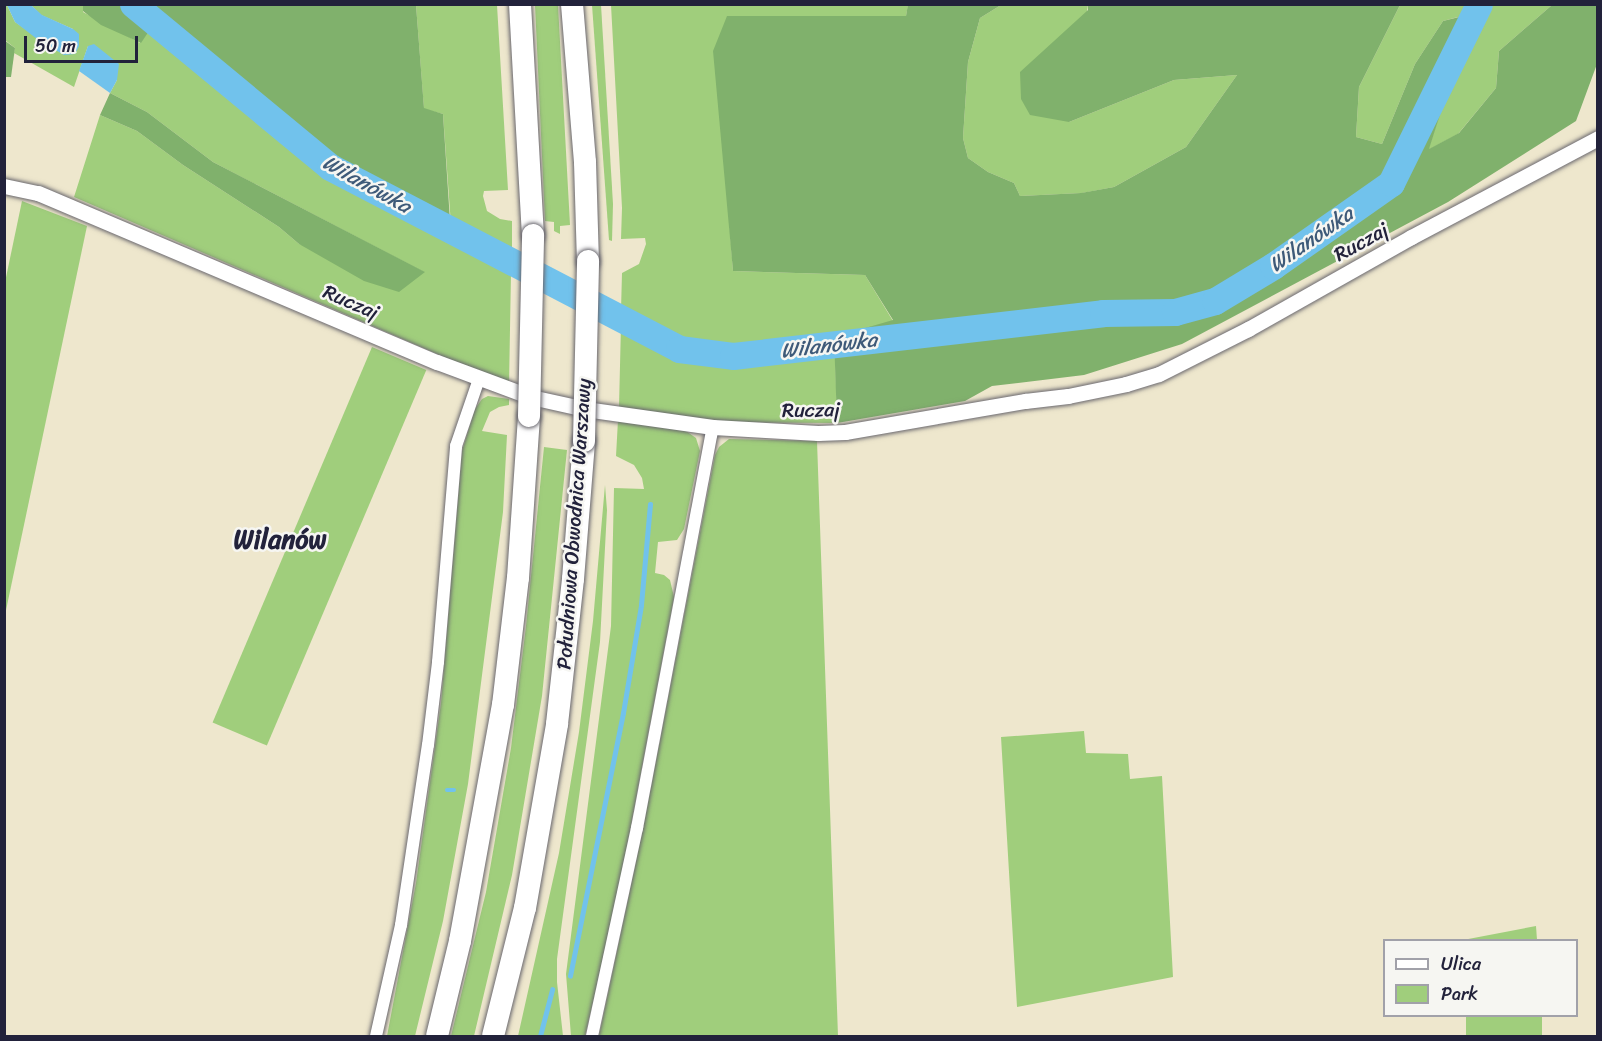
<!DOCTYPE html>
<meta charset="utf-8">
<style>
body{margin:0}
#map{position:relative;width:1602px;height:1041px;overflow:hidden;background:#eee7cd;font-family:Sriracha,sans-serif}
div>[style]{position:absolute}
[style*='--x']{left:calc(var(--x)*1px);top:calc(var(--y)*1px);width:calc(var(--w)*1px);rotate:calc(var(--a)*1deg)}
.green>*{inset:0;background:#a0ce7c;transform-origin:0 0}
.forest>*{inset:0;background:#80b16c}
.water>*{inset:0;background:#71c2ec}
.stream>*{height:4.5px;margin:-2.25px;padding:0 2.25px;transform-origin:2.25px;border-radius:2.25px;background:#71c2ec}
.river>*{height:27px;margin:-13.5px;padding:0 13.5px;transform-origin:13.5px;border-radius:13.5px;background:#71c2ec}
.roads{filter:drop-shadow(0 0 2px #69676e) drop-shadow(0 0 2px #69676e)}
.minor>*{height:12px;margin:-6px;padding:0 6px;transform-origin:6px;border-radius:6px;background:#fff}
.tertiary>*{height:15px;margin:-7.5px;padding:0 7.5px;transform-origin:7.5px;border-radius:7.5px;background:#fff}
.motorway>*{height:22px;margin:-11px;padding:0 11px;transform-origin:11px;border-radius:11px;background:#fff}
.bridges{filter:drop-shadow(0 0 2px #69676e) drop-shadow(0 0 2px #69676e)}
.motorway-bridge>*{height:22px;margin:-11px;padding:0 11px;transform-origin:11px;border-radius:11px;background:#fff}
span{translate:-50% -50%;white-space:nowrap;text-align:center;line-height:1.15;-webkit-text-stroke:5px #f6f6f2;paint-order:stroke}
.street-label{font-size:20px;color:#22223b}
.water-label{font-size:21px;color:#3e5a79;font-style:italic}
.district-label{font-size:26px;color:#22223b;font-weight:700}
.frame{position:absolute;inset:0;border:6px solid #22223b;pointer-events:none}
.legend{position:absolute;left:1383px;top:939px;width:195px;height:78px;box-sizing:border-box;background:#f6f6f2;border:2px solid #a1a1a9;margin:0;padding:8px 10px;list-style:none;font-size:18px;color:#22223b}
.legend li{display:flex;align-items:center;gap:12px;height:30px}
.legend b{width:30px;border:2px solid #a1a1a9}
.scale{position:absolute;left:24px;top:36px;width:114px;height:27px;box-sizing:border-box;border:3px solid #22223b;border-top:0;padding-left:8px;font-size:18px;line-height:21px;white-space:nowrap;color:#22223b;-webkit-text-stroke:4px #f6f6f2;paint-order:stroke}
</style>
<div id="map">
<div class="green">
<i style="clip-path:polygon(4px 5px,7px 5px,15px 22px,64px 55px,73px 29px,41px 15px,31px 5px,83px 5px,83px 12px,140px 43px,151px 27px,359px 193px,451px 236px,511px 273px,509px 385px,74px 197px,100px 115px,137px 131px,183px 165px,279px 227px,299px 244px,424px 272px,213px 162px,147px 112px,110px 93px,117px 80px,88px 46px,74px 87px,14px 53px,15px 48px,5px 40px)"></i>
<i style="clip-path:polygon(416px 5px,497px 5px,508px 190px,484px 191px,483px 196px,487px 211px,500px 219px,512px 221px,512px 256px,451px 225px,443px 114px,424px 109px)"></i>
<i style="clip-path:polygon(535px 5px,558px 5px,570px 225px,560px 226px,560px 234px,554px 231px,554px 222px,545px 221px)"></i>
<i style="clip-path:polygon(592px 5px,601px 5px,613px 204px,612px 241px,609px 240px)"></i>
<i style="clip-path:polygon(611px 5px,908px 5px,906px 16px,727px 16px,729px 218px,733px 271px,865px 275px,893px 321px,834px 337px,722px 349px,694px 344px,621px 310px,622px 273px,639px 264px,646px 244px,645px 238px,621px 239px,622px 208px)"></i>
<i style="clip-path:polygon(1001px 5px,1088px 5px,1069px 122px,1174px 80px,1237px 75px,1186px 147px,1114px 187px,1082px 193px,1020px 196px,1014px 183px,988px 172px,968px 158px,963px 138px,968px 62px,980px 18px)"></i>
<i style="clip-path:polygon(1400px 5px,1552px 5px,1499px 51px,1496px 88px,1458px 134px,1428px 150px,1454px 71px,1458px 17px,1443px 21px,1415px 64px,1382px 144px,1356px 137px,1359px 87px)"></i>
<i style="clip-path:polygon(22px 201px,87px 226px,5px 615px,4px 287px)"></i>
<i style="clip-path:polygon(621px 324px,657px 345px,703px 360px,734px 361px,835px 350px,837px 423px,716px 422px,619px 407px)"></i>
<i style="left:372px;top:347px;width:59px;height:408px;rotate:23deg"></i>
<i style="clip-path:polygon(488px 396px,509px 399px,509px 405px,499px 407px,490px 412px,482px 431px,507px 435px,503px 512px,468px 784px,443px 921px,415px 1036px,387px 1036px,416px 883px,441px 703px,462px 451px,475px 409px,482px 399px)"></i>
<i style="clip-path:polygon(618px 420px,686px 431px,696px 438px,700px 451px,684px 529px,677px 540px,658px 542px,655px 573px,664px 575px,670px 580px,674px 597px,622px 873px,593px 1002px,585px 1036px,571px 1036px,566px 974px,611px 626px,614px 488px,644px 489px,642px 478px,634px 465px,616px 456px)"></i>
<i style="clip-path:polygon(729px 439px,817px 441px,838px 1036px,599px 1036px,643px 829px,715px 455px,719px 447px)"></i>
<i style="clip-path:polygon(544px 447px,567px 450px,542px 696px,512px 875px,474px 1036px,451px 1036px,486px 892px,511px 748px,526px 626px)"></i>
<i style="clip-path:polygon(605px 485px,607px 510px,600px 642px,557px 959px,557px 982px,563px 1036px,518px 1036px,559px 853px,579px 732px,593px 621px)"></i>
<i style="clip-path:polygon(1084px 731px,1086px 753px,1128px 754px,1130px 779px,1162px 776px,1173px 977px,1017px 1007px,1001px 737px)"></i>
<i style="clip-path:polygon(1536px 926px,1537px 940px,1463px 940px)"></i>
<i style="left:1466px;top:1016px;width:76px;height:20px"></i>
</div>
<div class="forest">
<i style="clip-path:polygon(908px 4px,1001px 5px,980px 18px,968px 62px,963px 138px,968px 158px,988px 172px,1014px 183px,1020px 196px,1081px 193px,1114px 187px,1186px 147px,1237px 75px,1174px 80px,1069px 122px,1030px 115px,1021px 99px,1020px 72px,1088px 10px,1088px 5px,1400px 5px,1359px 87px,1356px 137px,1382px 144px,1415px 64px,1443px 21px,1459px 17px,1454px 71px,1429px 149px,1459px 133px,1496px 88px,1499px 51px,1552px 5px,1597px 5px,1597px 64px,1576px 121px,1448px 202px,1182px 344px,1084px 375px,992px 386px,965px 401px,837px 423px,834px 337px,893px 320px,865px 275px,733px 271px,713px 51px,727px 16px,906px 16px)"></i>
<i style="clip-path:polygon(83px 5px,416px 5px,424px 108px,443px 114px,451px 236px,359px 193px,151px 28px,141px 43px,101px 25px,83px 11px)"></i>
<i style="clip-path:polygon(4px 40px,15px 48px,11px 77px,5px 77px)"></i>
<i style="clip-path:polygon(110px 93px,147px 112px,213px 162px,425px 272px,399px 292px,364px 281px,299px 244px,279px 227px,183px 165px,137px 131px,100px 115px)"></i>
</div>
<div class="water">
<i style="clip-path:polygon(7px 5px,31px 5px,42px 15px,73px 29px,79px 34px,79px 46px,75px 54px,64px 55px,37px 39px,15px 22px)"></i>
<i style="clip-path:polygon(94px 44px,119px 64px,117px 80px,110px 93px,79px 71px,88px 46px)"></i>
</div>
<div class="stream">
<i style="--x:447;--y:790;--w:7;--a:0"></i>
<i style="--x:570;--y:976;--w:268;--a:-78.6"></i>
<i style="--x:623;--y:713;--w:109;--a:-80.5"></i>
<i style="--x:641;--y:605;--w:101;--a:-84.9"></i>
<i style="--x:540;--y:1036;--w:48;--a:-75.4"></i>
</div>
<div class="river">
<i style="--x:133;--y:4;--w:256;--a:39.6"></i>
<i style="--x:330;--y:167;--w:394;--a:27.5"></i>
<i style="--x:679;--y:349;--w:54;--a:7.4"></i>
<i style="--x:733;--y:356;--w:372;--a:-6.6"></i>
<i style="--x:1103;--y:313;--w:72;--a:-0.8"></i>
<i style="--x:1175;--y:312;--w:41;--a:-15.4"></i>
<i style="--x:1215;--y:301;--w:68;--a:-31.1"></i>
<i style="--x:1273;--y:266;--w:144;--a:-35.1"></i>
<i style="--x:1391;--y:183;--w:199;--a:-63.8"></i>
</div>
<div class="roads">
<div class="minor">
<i style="--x:376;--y:1036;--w:114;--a:-77.3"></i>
<i style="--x:401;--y:925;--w:182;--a:-81.5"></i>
<i style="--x:428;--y:745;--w:84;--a:-83.1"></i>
<i style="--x:438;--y:662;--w:217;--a:-85.2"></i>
<i style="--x:456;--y:446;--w:71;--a:-71.1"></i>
<i style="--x:592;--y:1036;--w:213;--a:-77.8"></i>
<i style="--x:637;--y:828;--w:408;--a:-79.3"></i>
</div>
<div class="tertiary">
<i style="--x:4;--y:186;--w:35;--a:12"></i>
<i style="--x:38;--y:193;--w:433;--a:23"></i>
<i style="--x:437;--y:362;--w:100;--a:20.4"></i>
<i style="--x:531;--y:397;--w:55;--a:12.5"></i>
<i style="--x:585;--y:409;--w:129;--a:8"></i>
<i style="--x:713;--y:427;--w:105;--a:3.3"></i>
<i style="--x:818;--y:433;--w:27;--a:-2"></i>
<i style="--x:845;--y:432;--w:183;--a:-9.8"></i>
<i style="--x:1025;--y:401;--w:43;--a:-6.6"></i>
<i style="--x:1068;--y:396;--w:59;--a:-11.7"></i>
<i style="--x:1126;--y:384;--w:34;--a:-17"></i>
<i style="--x:1159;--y:374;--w:100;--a:-26.8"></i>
<i style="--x:1248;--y:329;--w:187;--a:-29.4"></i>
<i style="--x:1411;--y:237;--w:212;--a:-27.9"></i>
</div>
<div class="motorway">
<i style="--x:520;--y:4;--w:231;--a:86.8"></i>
<i style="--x:572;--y:4;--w:159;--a:85.3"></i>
<i style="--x:585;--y:162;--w:99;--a:88.3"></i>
<i style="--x:437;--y:1036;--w:98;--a:-76.4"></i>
<i style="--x:460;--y:941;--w:240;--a:-79.7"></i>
<i style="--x:503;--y:705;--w:128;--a:-83.3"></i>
<i style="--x:518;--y:578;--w:162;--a:-86.1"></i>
<i style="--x:493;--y:1036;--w:132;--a:-76"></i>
<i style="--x:525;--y:908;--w:187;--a:-80.1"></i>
<i style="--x:557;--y:724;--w:146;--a:-83.7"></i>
<i style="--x:573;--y:579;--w:138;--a:-85.4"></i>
</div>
</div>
<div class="bridges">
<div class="motorway-bridge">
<i style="--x:529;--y:416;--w:181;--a:-88.7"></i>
<i style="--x:584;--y:441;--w:180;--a:-88.7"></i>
</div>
</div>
<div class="street-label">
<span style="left:1361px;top:242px;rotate:-29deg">Ruczaj</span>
<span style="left:351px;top:302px;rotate:23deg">Ruczaj</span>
<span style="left:811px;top:410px;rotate:-1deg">Ruczaj</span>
<span style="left:574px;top:524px;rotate:-86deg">Południowa Obwodnica Warszawy</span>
</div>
<div class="water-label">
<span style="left:367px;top:184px;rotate:29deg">Wilanówka</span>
<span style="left:1311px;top:239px;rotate:-35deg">Wilanówka</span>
<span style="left:829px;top:345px;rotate:-7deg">Wilanówka</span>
</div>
<div class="district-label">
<span style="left:280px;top:540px">Wilanów</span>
</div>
<div class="frame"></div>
<ul class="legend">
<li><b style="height:8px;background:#fff"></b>Ulica</li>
<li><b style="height:16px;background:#a0ce7c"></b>Park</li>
</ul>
<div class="scale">50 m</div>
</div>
